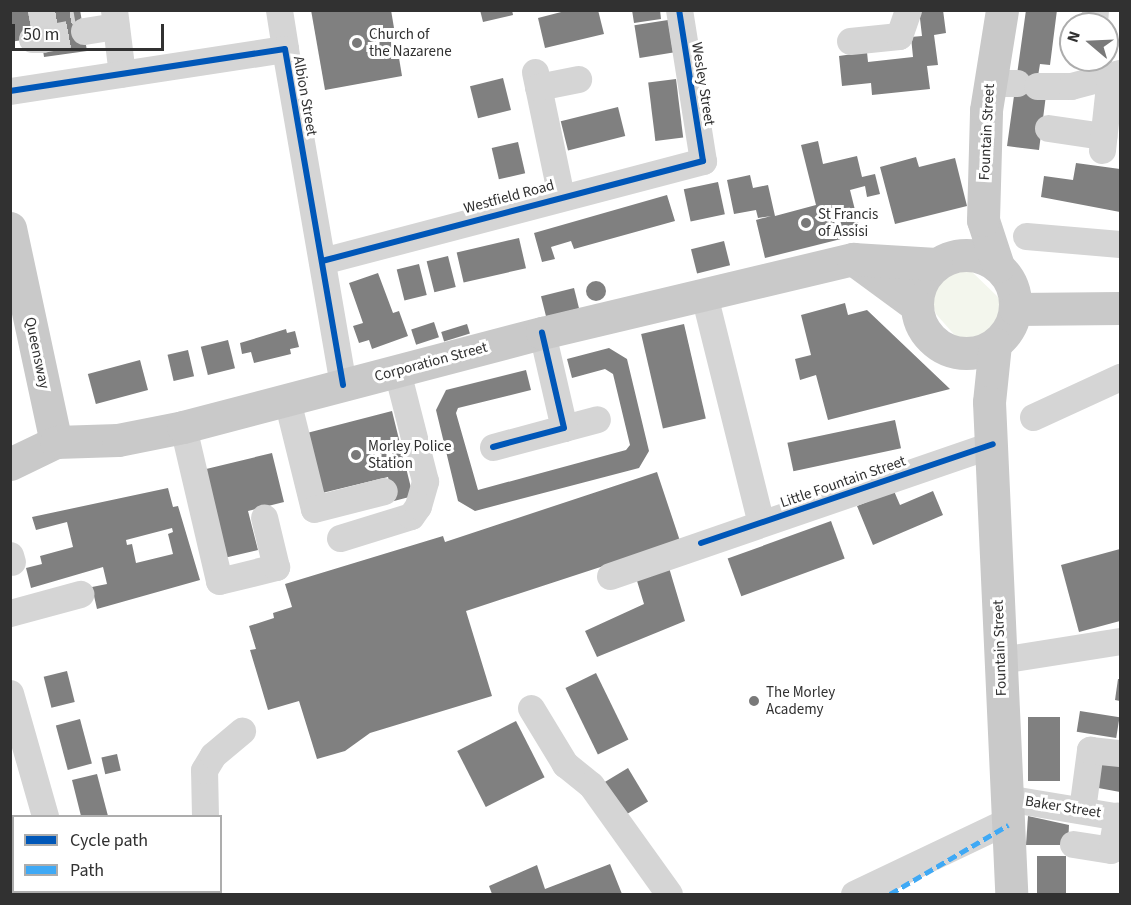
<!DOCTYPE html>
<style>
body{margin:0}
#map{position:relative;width:1131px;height:905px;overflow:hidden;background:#fff;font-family:"Source Sans 3",sans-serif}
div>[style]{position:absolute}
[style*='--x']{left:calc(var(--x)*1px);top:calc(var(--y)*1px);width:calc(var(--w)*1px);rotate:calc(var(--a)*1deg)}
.green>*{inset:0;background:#f3f6ed}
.building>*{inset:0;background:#808080;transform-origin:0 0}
.round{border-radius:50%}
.minor-tunnel>*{height:27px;margin-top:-13.5px;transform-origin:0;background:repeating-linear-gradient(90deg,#d6d6d6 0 27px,transparent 0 41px)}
.minor>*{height:27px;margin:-13.5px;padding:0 13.5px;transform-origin:13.5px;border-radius:13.5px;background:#d5d5d5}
.major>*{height:33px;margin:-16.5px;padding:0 16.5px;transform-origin:16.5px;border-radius:16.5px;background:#c9c9c9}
.major>.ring{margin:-16.5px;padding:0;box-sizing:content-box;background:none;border:33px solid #c9c9c9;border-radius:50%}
.quiet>*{height:4.5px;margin-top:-2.25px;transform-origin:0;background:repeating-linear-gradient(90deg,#3fa9f5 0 9px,transparent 0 13.5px)}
.cycleway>*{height:6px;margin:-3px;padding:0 3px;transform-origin:3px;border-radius:3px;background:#0057b8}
.dots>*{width:16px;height:16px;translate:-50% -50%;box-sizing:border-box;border:3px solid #fff;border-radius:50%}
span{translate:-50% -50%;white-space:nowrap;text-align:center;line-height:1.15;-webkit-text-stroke:6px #fff;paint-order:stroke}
.poi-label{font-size:15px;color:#313131}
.left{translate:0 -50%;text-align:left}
.street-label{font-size:15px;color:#313131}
.frame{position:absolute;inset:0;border:12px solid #313131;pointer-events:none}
.legend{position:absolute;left:12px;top:815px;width:210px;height:78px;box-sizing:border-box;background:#fff;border:2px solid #adadad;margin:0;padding:8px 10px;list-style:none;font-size:18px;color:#313131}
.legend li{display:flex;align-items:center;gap:12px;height:30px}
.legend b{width:30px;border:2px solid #adadad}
.north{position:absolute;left:1059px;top:12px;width:60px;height:60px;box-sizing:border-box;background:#fff;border:2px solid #adadad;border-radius:50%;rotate:289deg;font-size:16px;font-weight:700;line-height:24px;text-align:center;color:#313131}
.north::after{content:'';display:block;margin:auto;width:21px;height:27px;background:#797979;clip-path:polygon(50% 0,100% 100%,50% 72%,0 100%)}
.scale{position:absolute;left:12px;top:24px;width:152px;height:27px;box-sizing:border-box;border:3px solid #313131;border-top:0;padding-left:8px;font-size:18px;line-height:21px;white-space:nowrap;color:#313131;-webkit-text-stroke:4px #fff;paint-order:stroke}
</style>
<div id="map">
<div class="green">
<i style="clip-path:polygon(968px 268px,998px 297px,1004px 314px,999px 331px,976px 344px,958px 339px,936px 314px,930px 297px,936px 280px,950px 269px)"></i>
</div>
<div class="building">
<i style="clip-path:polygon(10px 10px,80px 10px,87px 51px,44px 57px,41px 37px,10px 42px)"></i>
<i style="clip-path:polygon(311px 10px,391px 10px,402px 76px,325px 90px)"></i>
<i style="clip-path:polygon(480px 10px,512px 10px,513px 15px,483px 22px)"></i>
<i style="clip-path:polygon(569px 10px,598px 10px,604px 34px,545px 48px,538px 18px)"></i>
<i style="clip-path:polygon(632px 10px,660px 10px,661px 19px,634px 23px)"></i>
<i style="clip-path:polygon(919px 10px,943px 10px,946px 33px,934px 35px,938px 65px,927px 66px,930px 89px,872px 95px,871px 83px,842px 86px,839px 56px,867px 52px,868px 62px,913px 57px,911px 37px,922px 36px)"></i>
<i style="clip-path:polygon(1026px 10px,1057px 10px,1050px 65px,1040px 64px,1035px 94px,1046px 95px,1039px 150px,1007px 146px)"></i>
<i style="left:668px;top:20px;width:33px;height:34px;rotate:81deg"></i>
<i style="left:503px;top:78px;width:33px;height:34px;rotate:76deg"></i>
<i style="left:676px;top:79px;width:59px;height:28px;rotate:83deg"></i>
<i style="left:618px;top:107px;width:30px;height:59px;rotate:76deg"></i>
<i style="clip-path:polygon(818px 141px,823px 164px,857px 156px,862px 177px,875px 174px,880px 194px,867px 197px,865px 186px,850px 190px,861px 234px,765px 258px,756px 220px,771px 216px,758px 218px,756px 210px,734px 214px,727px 180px,750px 175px,753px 188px,768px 185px,775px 216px,816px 205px,801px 145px)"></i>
<i style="left:518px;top:142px;width:32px;height:27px;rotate:77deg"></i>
<i style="clip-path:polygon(916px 157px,919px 167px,955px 158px,967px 206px,895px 224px,880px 167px)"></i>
<i style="clip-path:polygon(1076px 163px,1120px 169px,1120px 212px,1041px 197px,1044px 176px,1073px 180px)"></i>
<i style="left:718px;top:182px;width:33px;height:35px;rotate:78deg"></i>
<i style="clip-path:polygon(667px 195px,675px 221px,574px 249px,571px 241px,551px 247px,555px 259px,542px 262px,534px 233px)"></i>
<i style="left:519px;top:238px;width:31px;height:64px;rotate:77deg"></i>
<i style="left:724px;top:241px;width:25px;height:34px;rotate:76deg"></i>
<i style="left:448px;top:256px;width:32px;height:22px;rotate:76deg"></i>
<i style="left:419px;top:264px;width:32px;height:23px;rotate:76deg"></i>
<i style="clip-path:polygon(378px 273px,393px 313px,399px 311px,408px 336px,372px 349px,369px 340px,359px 343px,353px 326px,363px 323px,349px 283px)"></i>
<i class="round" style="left:586px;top:281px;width:20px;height:20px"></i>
<i style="left:574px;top:288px;width:21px;height:34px;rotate:76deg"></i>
<i style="clip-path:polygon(845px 303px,848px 315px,867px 310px,950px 389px,828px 420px,816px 375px,800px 380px,795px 359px,811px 355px,801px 315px)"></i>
<i style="left:434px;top:322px;width:16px;height:24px;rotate:72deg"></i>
<i style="left:467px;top:324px;width:10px;height:27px;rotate:73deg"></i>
<i style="left:684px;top:324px;width:97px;height:44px;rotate:77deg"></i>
<i style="clip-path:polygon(286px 329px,287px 333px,295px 331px,299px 347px,290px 349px,291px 354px,254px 363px,251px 352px,242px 354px,240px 343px)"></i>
<i style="left:228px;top:340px;width:29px;height:28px;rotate:76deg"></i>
<i style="clip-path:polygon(609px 348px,627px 359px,649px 451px,639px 468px,475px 511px,458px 501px,436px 410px,446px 390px,526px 370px,531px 390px,458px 408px,456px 413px,478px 490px,626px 450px,630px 445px,613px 374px,605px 369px,572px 378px,567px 359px)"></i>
<i style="left:188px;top:350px;width:27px;height:21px;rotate:77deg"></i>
<i style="left:140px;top:360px;width:31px;height:54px;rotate:75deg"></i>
<i style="clip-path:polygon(392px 411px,413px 496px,394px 501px,388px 477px,318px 494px,303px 434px)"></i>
<i style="left:895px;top:420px;width:29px;height:110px;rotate:78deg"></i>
<i style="clip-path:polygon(272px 453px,284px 502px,248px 511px,258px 550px,224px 558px,202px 470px)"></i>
<i style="clip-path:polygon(657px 472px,680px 541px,466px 611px,492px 696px,370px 733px,345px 751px,317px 759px,299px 701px,268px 710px,250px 650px,256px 649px,249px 626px,274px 618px,273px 613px,292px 607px,285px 584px,443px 536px,445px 542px)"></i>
<i style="clip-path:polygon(evenodd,168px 488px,173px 507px,178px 506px,200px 580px,97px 609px,92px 587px,107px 584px,103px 567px,31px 588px,26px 568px,42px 564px,40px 556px,73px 547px,67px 522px,36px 530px,32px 517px,168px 488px,172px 528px,173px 532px,168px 534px,173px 554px,136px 563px,132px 544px,127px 545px,126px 540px,172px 528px)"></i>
<i style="clip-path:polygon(894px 491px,900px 505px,933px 491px,943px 515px,873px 545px,857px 506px)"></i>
<i style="left:831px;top:521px;width:40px;height:110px;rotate:70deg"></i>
<i style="clip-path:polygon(1120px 549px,1120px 621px,1079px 632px,1061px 565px)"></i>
<i style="clip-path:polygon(667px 561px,685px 621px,597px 657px,585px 631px,644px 604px,634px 571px)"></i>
<i style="left:67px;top:671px;width:32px;height:24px;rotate:76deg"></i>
<i style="left:596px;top:673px;width:74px;height:34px;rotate:64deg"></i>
<i style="clip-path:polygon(1118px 679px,1120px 679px,1120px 701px,1115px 700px)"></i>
<i style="left:1080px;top:711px;width:40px;height:21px;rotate:9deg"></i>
<i style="left:1028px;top:717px;width:32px;height:64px"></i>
<i style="left:80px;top:719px;width:46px;height:25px;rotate:75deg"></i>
<i style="left:516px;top:721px;width:63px;height:66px;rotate:63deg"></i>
<i style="left:117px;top:754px;width:17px;height:16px;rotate:77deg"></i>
<i style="clip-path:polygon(1097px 762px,1120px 766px,1120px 792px,1093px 787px)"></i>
<i style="left:628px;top:768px;width:39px;height:29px;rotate:59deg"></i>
<i style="clip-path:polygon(97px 774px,108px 816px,81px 816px,72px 780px)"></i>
<i style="clip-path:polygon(1028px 816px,1069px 825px,1068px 845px,1026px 845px)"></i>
<i style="left:1037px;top:856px;width:29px;height:38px"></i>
<i style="clip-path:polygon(610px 864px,622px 894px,492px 894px,489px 886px,537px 865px,545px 889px)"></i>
</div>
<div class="minor-tunnel">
<i style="--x:29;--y:18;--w:45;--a:-10.3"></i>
<i style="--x:42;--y:39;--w:43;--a:-10.8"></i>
</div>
<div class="minor">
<i style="--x:114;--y:10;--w:64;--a:82.9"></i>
<i style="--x:279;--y:10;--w:39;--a:81"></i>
<i style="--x:1094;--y:24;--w:14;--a:-86"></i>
<i style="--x:84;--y:31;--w:32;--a:-9"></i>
<i style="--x:32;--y:39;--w:10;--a:0"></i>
<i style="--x:850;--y:41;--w:49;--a:-5.8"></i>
<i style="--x:899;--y:36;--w:28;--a:-71"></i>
<i style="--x:535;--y:72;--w:127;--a:78.2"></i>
<i style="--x:988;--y:83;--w:29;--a:0"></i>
<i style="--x:1037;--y:86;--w:34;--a:0"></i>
<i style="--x:1071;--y:86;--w:51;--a:-14.9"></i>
<i style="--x:538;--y:87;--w:41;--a:-11.3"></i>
<i style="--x:10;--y:91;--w:278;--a:-8.7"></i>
<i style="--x:285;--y:49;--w:341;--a:80.2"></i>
<i style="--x:1048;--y:128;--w:56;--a:8.3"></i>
<i style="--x:1102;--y:150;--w:74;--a:-83.8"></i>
<i style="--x:1026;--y:236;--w:94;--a:4.9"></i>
<i style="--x:322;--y:261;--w:394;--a:-14.7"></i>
<i style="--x:703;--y:161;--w:153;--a:-99"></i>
<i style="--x:704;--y:295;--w:235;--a:76"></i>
<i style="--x:287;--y:400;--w:112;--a:76.1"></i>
<i style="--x:314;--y:509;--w:72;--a:-14.4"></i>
<i style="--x:1033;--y:417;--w:96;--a:-24.7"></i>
<i style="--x:183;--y:427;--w:158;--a:76.8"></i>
<i style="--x:219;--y:581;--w:59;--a:-13.8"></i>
<i style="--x:276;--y:567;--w:51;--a:-103.5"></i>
<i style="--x:564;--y:428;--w:34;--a:-15"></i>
<i style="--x:493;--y:447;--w:73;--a:-15"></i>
<i style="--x:564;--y:428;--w:98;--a:-103"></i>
<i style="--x:340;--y:538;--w:74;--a:-17.2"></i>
<i style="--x:411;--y:516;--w:12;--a:-55"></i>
<i style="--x:418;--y:506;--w:26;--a:-74"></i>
<i style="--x:425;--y:481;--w:114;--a:-104.3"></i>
<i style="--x:10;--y:555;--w:7;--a:74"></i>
<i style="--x:610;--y:576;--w:405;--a:-19"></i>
<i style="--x:10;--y:613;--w:73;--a:-15.2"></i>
<i style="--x:1000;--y:660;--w:121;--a:-9"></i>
<i style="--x:10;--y:693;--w:128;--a:74.1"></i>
<i style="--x:531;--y:708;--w:66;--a:58.7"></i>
<i style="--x:565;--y:764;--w:33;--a:39"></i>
<i style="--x:591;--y:785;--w:134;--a:54.4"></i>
<i style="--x:1006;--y:798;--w:116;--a:9.5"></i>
<i style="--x:1082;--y:810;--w:61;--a:-82.4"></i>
<i style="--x:1090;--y:750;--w:30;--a:6"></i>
<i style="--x:205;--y:816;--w:46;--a:-91.2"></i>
<i style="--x:204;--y:770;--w:17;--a:-59"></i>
<i style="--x:213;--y:755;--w:38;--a:-40"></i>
<i style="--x:1073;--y:844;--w:38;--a:9"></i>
<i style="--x:1111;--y:850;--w:35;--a:-80"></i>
<i style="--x:10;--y:862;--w:4;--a:-27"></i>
<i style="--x:65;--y:892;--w:2;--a:63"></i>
<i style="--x:121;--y:894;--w:7;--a:-16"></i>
<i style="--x:854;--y:894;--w:170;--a:-25.5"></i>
</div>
<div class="major">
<i style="--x:10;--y:228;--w:219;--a:77.9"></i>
<i class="ring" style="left:917px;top:255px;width:65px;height:65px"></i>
<i style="--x:853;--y:259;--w:79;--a:36.3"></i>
<i style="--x:998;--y:266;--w:48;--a:-108.1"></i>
<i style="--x:983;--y:220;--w:110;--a:-88.4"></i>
<i style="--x:986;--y:110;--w:101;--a:-80.9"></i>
<i style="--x:1015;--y:309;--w:105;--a:-0.5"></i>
<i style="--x:995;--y:344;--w:58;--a:95.9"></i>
<i style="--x:989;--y:402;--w:492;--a:87.4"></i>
<i style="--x:10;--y:464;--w:51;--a:-25.6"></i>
<i style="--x:56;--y:442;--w:62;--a:-1.8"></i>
<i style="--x:118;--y:440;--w:66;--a:-11.3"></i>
<i style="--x:183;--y:427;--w:371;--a:-14.7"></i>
<i style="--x:542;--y:333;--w:320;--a:-13.4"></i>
<i style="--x:853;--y:259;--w:83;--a:3.4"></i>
</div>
<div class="quiet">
<i style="--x:890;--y:894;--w:137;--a:-30.3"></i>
</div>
<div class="cycleway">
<i style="--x:10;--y:91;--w:278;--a:-8.7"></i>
<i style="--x:285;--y:49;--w:341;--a:80.2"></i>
<i style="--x:322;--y:261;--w:394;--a:-14.7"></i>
<i style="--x:703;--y:161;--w:153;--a:-99"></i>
<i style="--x:493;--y:447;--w:73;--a:-15"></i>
<i style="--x:564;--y:428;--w:98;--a:-103"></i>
<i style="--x:701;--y:543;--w:308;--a:-18.7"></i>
</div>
<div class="dots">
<i style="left:357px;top:43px;background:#797979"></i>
<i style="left:806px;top:223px;background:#797979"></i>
<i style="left:356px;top:455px;background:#797979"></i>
<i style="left:754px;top:701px;background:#797979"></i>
</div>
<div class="poi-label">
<span class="left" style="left:369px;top:43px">Church of<br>the Nazarene</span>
<span class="left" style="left:818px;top:223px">St Francis<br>of Assisi</span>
<span class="left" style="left:368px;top:455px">Morley Police<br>Station</span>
<span class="left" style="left:766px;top:701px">The Morley<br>Academy</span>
</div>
<div class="street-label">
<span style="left:703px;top:84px;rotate:81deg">Wesley Street</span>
<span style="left:305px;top:96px;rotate:80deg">Albion Street</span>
<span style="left:987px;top:132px;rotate:-87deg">Fountain Street</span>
<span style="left:509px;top:197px;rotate:-15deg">Westfield Road</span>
<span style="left:37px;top:353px;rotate:78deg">Queensway</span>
<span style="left:431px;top:362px;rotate:-15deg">Corporation Street</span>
<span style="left:843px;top:482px;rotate:-19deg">Little Fountain Street</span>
<span style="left:1000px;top:648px;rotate:-92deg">Fountain Street</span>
<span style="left:1063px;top:807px;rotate:9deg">Baker Street</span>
</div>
<div class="frame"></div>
<ul class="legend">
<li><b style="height:8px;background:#0057b8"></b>Cycle path</li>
<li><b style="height:8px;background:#3fa9f5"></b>Path</li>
</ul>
<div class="north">N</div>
<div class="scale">50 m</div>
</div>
